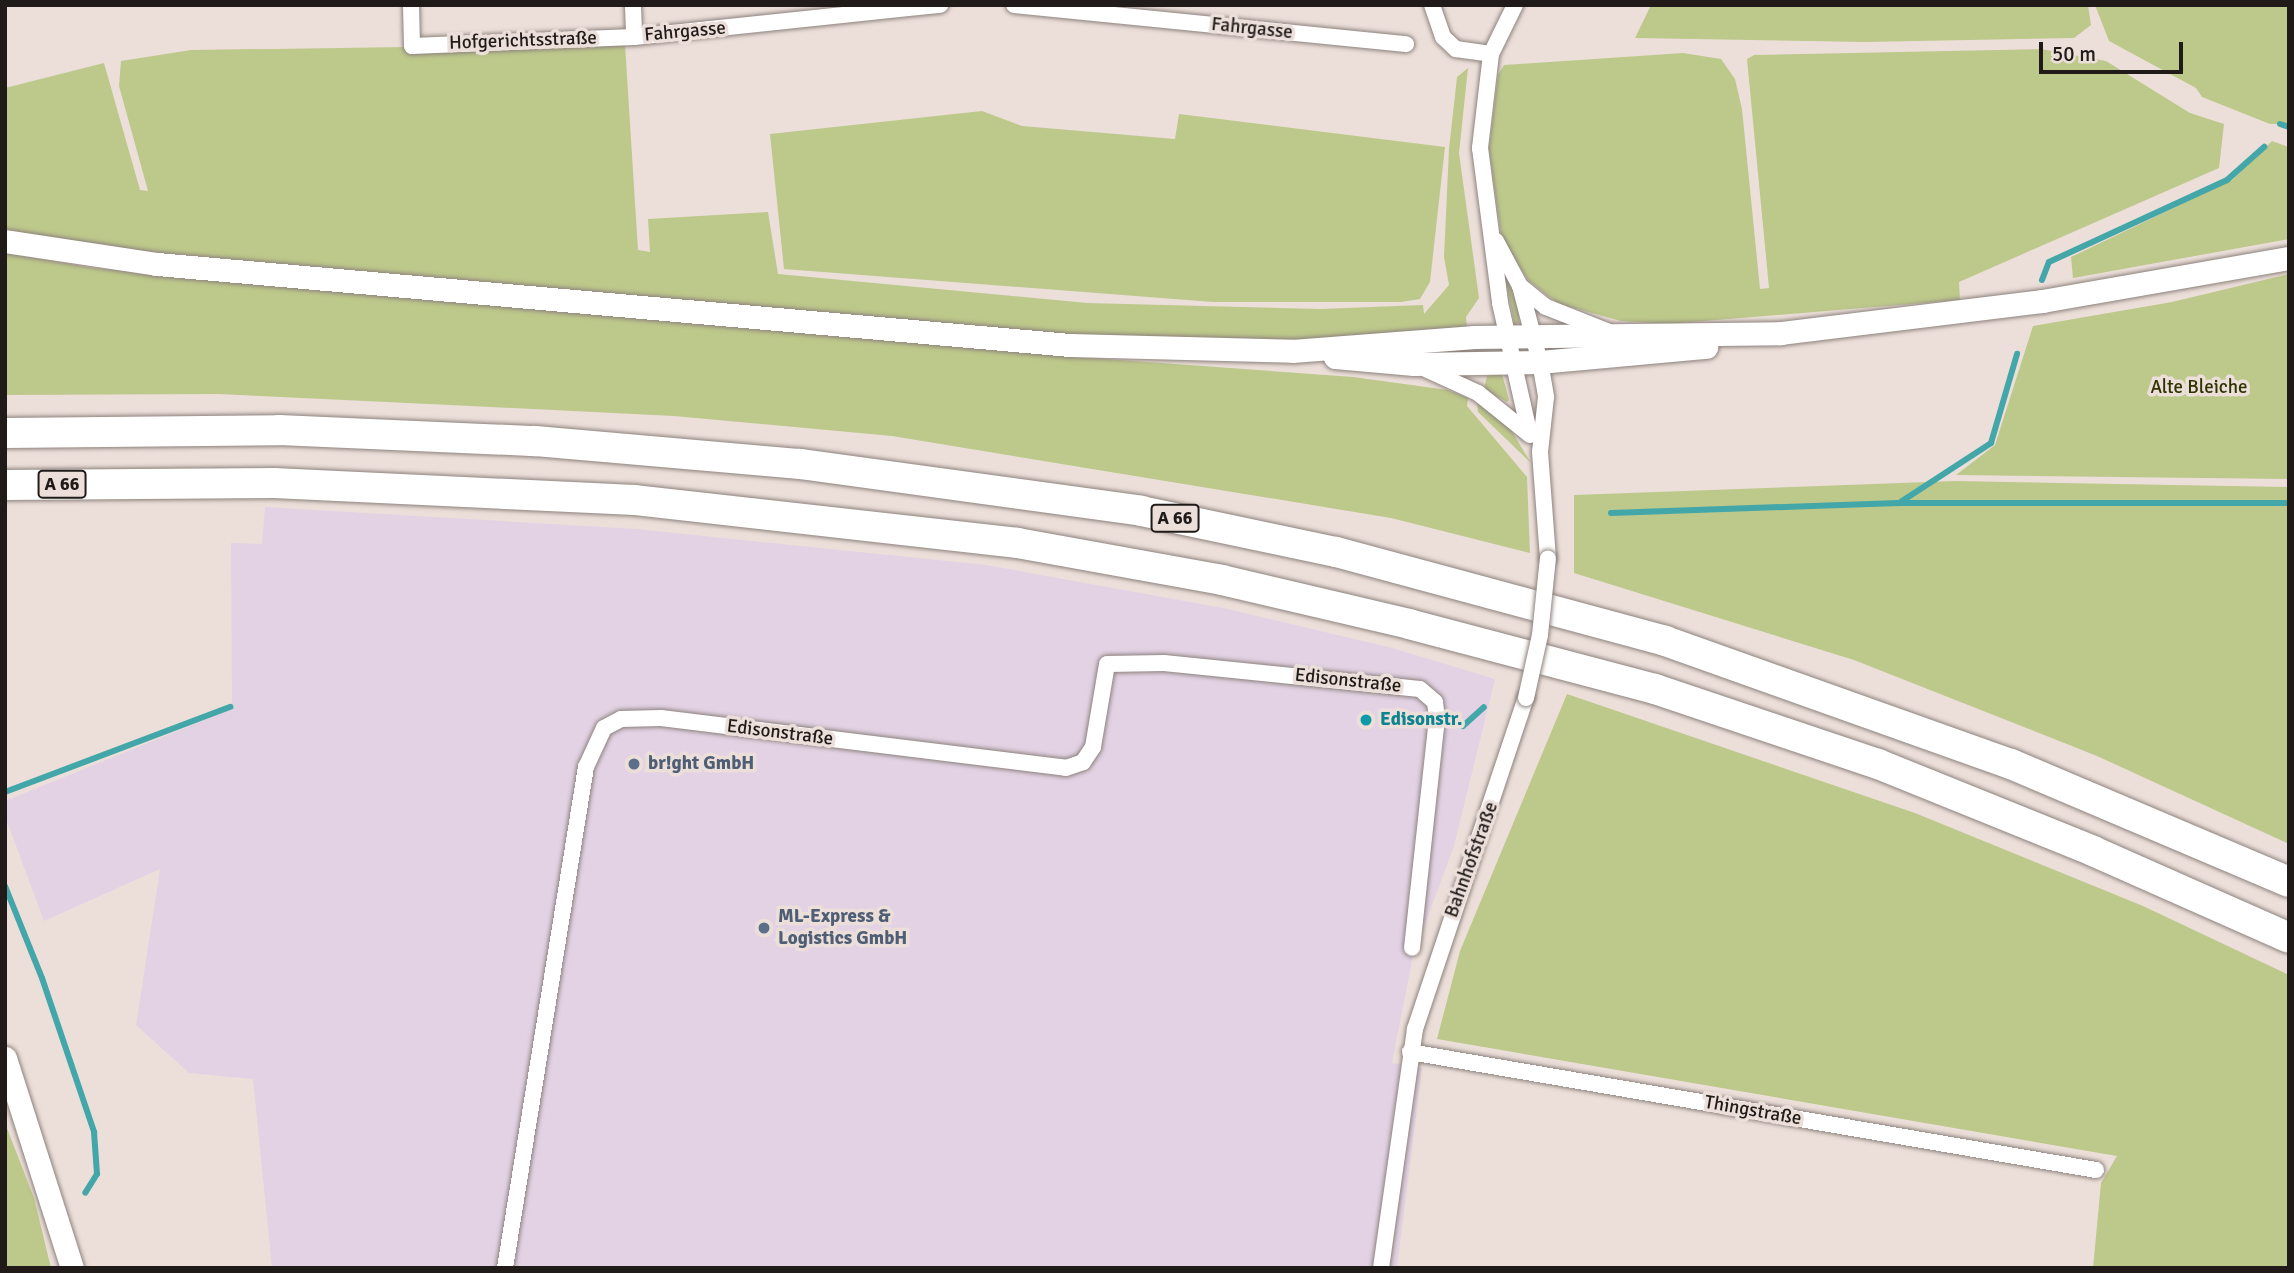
<!DOCTYPE html>
<meta charset="utf-8">
<style>
body{margin:0}
#map{position:relative;width:2294px;height:1273px;overflow:hidden;background:#ecdfda;font-family:Signika,sans-serif}
div>[style]{position:absolute}
[style*='--x']{left:calc(var(--x)*1px);top:calc(var(--y)*1px);width:calc(var(--w)*1px);rotate:calc(var(--a)*1deg)}
.industrial>*{inset:0;background:#e2d2e4}
.green>*{inset:0;background:#bdc88b}
.stream>*{height:6px;margin:-3px;padding:0 3px;transform-origin:3px;border-radius:3px;background:#43a6a9}
.roads{filter:drop-shadow(0 0 2px #8d827d) drop-shadow(0 0 2px #8d827d)}
.minor>*{height:16px;margin:-8px;padding:0 8px;transform-origin:8px;border-radius:8px;background:#fff}
.secondary>*{height:23px;margin:-11.5px;padding:0 11.5px;transform-origin:11.5px;border-radius:11.5px;background:#fff}
.motorway>*{height:30px;margin:-15px;padding:0 15px;transform-origin:15px;border-radius:15px;background:#fff}
.bridges{filter:drop-shadow(0 0 2px #8d827d) drop-shadow(0 0 2px #8d827d)}
.minor-bridge>*{height:16px;margin:-8px;padding:0 8px;transform-origin:8px;border-radius:8px;background:#fff}
.dots>*{width:19px;height:19px;translate:-50% -50%;box-sizing:border-box;border:4px solid #ecdfda;border-radius:50%}
span{translate:-50% -50%;white-space:nowrap;text-align:center;line-height:1.15;-webkit-text-stroke:7px #ecdfda;paint-order:stroke}
.shield-label span{padding:2px 5px;background:#ecdfda;border:2px solid;border-radius:5px;-webkit-text-stroke-width:0}
.shield-label{font-size:18px;color:#201b19;font-weight:700}
.street-label{font-size:19px;color:#201b19}
.park-label{font-size:19px;color:#2e3400}
.culture-label{font-size:19px;color:#0d838f;font-weight:700}
.left{translate:0 -50%;text-align:left}
.service-label{font-size:19px;color:#4e5e75;font-weight:700}
.frame{position:absolute;inset:0;border:7px solid #201b19;pointer-events:none}
.scale{position:absolute;left:2039px;top:42px;width:144px;height:32px;box-sizing:border-box;border:4px solid #201b19;border-top:0;padding-left:9px;font-size:21px;line-height:24px;white-space:nowrap;color:#201b19;-webkit-text-stroke:5px #ecdfda;paint-order:stroke}
</style>
<div id="map">
<div class="industrial">
<i style="clip-path:polygon(265px 507px,636px 529px,986px 565px,1223px 608px,1392px 648px,1495px 679px,1454px 846px,1413px 956px,1392px 1063px,1422px 1068px,1397px 1268px,272px 1268px,253px 1079px,189px 1073px,136px 1025px,160px 869px,44px 921px,5px 816px,5px 801px,232px 709px,231px 543px,262px 544px)"></i>
</div>
<div class="green">
<i style="clip-path:polygon(1651px 5px,2088px 5px,2091px 25px,2074px 38px,1865px 42px,1635px 38px)"></i>
<i style="clip-path:polygon(2095px 5px,2289px 5px,2289px 124px,2270px 124px,2202px 97px,2196px 88px,2109px 41px)"></i>
<i style="clip-path:polygon(625px 44px,638px 250px,650px 252px,648px 219px,768px 212px,778px 274px,1087px 303px,1321px 309px,1423px 305px,1424px 314px,1449px 285px,1444px 257px,1449px 149px,1457px 77px,1468px 68px,1459px 153px,1479px 298px,1466px 317px,1467px 328px,1309px 340px,1081px 336px,97px 247px,5px 230px,5px 88px,104px 63px,140px 190px,148px 191px,119px 86px,121px 61px,191px 50px)"></i>
<i style="clip-path:polygon(2041px 49px,2106px 61px,2190px 113px,2224px 124px,2219px 168px,1959px 282px,1960px 300px,1668px 324px,1621px 321px,1559px 304px,1529px 281px,1502px 242px,1489px 149px,1498px 75px,1504px 65px,1683px 53px,1721px 59px,1735px 79px,1742px 109px,1760px 289px,1769px 288px,1747px 59px,1754px 55px)"></i>
<i style="clip-path:polygon(982px 111px,1022px 126px,1175px 139px,1179px 114px,1445px 147px,1430px 282px,1420px 299px,1401px 302px,1213px 302px,784px 269px,770px 134px)"></i>
<i style="clip-path:polygon(2272px 141px,2289px 147px,2289px 239px,2073px 278px,2071px 257px,2232px 180px)"></i>
<i style="clip-path:polygon(5px 253px,94px 268px,227px 281px,1064px 356px,1353px 377px,1448px 390px,1468px 398px,1467px 406px,1527px 477px,1530px 553px,1391px 518px,892px 436px,674px 416px,450px 405px,218px 394px,5px 395px)"></i>
<i style="clip-path:polygon(1504px 272px,1518px 299px,1519px 322px,1515px 326px)"></i>
<i style="clip-path:polygon(2289px 274px,2289px 479px,1956px 475px,1995px 445px,2033px 326px,2172px 302px)"></i>
<i style="clip-path:polygon(1502px 374px,1509px 400px,1507px 402px,1484px 389px,1487px 376px)"></i>
<i style="clip-path:polygon(1477px 403px,1508px 425px,1531px 463px,1478px 412px)"></i>
<i style="clip-path:polygon(1955px 481px,2289px 487px,2289px 844px,2097px 756px,1854px 660px,1574px 573px,1574px 495px)"></i>
<i style="clip-path:polygon(1567px 694px,1915px 813px,2143px 906px,2289px 975px,2289px 1268px,2093px 1268px,2101px 1183px,2117px 1156px,1437px 1039px,1460px 951px)"></i>
<i style="clip-path:polygon(5px 1123px,34px 1198px,51px 1268px,5px 1268px)"></i>
</div>
<div class="stream">
<i style="--x:2280;--y:124;--w:9;--a:18"></i>
<i style="--x:2042;--y:280;--w:19;--a:-69"></i>
<i style="--x:2049;--y:262;--w:196;--a:-24.7"></i>
<i style="--x:2227;--y:180;--w:50;--a:-41.7"></i>
<i style="--x:1899;--y:503;--w:390;--a:0"></i>
<i style="--x:1611;--y:513;--w:288;--a:-2"></i>
<i style="--x:1899;--y:503;--w:110;--a:-33.1"></i>
<i style="--x:1991;--y:443;--w:93;--a:-73.7"></i>
<i style="--x:1463;--y:726;--w:28;--a:-42"></i>
<i style="--x:5;--y:792;--w:241;--a:-20.7"></i>
<i style="--x:5;--y:886;--w:99;--a:68.1"></i>
<i style="--x:42;--y:978;--w:163;--a:71.3"></i>
<i style="--x:94;--y:1132;--w:42;--a:85.9"></i>
<i style="--x:97;--y:1174;--w:22;--a:122"></i>
</div>
<div class="roads">
<div class="minor">
<i style="--x:411;--y:5;--w:41;--a:88.6"></i>
<i style="--x:412;--y:46;--w:222;--a:-2.3"></i>
<i style="--x:634;--y:37;--w:308;--a:-6"></i>
<i style="--x:633;--y:5;--w:32;--a:88"></i>
<i style="--x:1014;--y:5;--w:394;--a:5.7"></i>
<i style="--x:1432;--y:5;--w:34;--a:71"></i>
<i style="--x:1443;--y:37;--w:18;--a:43"></i>
<i style="--x:1456;--y:49;--w:35;--a:8"></i>
<i style="--x:1515;--y:5;--w:55;--a:116.1"></i>
<i style="--x:1491;--y:54;--w:95;--a:96.7"></i>
<i style="--x:1480;--y:148;--w:156;--a:82.6"></i>
<i style="--x:1500;--y:303;--w:132;--a:77.3"></i>
<i style="--x:1496;--y:241;--w:51;--a:61.9"></i>
<i style="--x:1520;--y:286;--w:79;--a:75.3"></i>
<i style="--x:1540;--y:362;--w:36;--a:80"></i>
<i style="--x:1546;--y:397;--w:55;--a:96.2"></i>
<i style="--x:1540;--y:452;--w:106;--a:85.7"></i>
<i style="--x:1520;--y:286;--w:33;--a:39"></i>
<i style="--x:1546;--y:307;--w:66;--a:21.5"></i>
<i style="--x:1419;--y:366;--w:65;--a:24.6"></i>
<i style="--x:1478;--y:393;--w:67;--a:38.9"></i>
<i style="--x:1410;--y:1052;--w:696;--a:9.76"></i>
<i style="--x:505;--y:1268;--w:508;--a:-80.82"></i>
<i style="--x:586;--y:767;--w:43;--a:-65.2"></i>
<i style="--x:604;--y:728;--w:19;--a:-28"></i>
<i style="--x:621;--y:719;--w:40;--a:-1.4"></i>
<i style="--x:661;--y:718;--w:408;--a:7"></i>
<i style="--x:1066;--y:768;--w:18;--a:-19"></i>
<i style="--x:1083;--y:762;--w:18;--a:-56"></i>
<i style="--x:1093;--y:747;--w:84;--a:-80.4"></i>
<i style="--x:1107;--y:664;--w:57;--a:-1"></i>
<i style="--x:1164;--y:663;--w:257;--a:5.8"></i>
<i style="--x:1420;--y:689;--w:20;--a:41"></i>
<i style="--x:1435;--y:702;--w:16;--a:83"></i>
<i style="--x:1437;--y:718;--w:231;--a:96.2"></i>
<i style="--x:1381;--y:1268;--w:241;--a:-81.9"></i>
<i style="--x:1415;--y:1029;--w:349;--a:-71.5"></i>
</div>
<div class="secondary">
<i style="--x:5;--y:241;--w:154;--a:8.6"></i>
<i style="--x:157;--y:264;--w:917;--a:5.07"></i>
<i style="--x:1070;--y:345;--w:222;--a:1.5"></i>
<i style="--x:1292;--y:351;--w:183;--a:-4.4"></i>
<i style="--x:1474;--y:337;--w:307;--a:-0.7"></i>
<i style="--x:1781;--y:333;--w:263;--a:-7"></i>
<i style="--x:2042;--y:301;--w:251;--a:-9.9"></i>
<i style="--x:1335;--y:357;--w:79;--a:5.1"></i>
<i style="--x:1414;--y:364;--w:126;--a:-0.9"></i>
<i style="--x:1540;--y:362;--w:167;--a:-5.2"></i>
<i style="--x:5;--y:1058;--w:220;--a:72.3"></i>
</div>
<div class="motorway">
<i style="--x:5;--y:433;--w:274;--a:-0.6"></i>
<i style="--x:279;--y:430;--w:257;--a:2.5"></i>
<i style="--x:536;--y:441;--w:265;--a:5"></i>
<i style="--x:800;--y:464;--w:344;--a:7.8"></i>
<i style="--x:1141;--y:511;--w:199;--a:11.9"></i>
<i style="--x:1336;--y:552;--w:341;--a:15.1"></i>
<i style="--x:1665;--y:641;--w:367;--a:19.6"></i>
<i style="--x:2011;--y:764;--w:302;--a:23"></i>
<i style="--x:5;--y:485;--w:269;--a:-0.4"></i>
<i style="--x:274;--y:483;--w:361;--a:2.7"></i>
<i style="--x:635;--y:500;--w:384;--a:6.4"></i>
<i style="--x:1017;--y:543;--w:208;--a:10.2"></i>
<i style="--x:1222;--y:580;--w:192;--a:13.2"></i>
<i style="--x:1409;--y:624;--w:254;--a:14.8"></i>
<i style="--x:1655;--y:689;--w:235;--a:18.6"></i>
<i style="--x:1878;--y:764;--w:232;--a:22"></i>
<i style="--x:2093;--y:851;--w:214;--a:23.9"></i>
</div>
</div>
<div class="bridges">
<div class="minor-bridge">
<i style="--x:1526;--y:698;--w:65;--a:-77.5"></i>
<i style="--x:1540;--y:635;--w:77;--a:-84.1"></i>
</div>
</div>
<div class="dots">
<i style="left:1366px;top:720px;background:#0f9aa8"></i>
<i style="left:634px;top:764px;background:#5c6f8a"></i>
<i style="left:764px;top:928px;background:#5c6f8a"></i>
</div>
<div class="shield-label">
<span style="left:62px;top:484px">A 66</span>
<span style="left:1175px;top:518px">A 66</span>
</div>
<div class="street-label">
<span style="left:1252px;top:29px;rotate:6deg">Fahrgasse</span>
<span style="left:685px;top:32px;rotate:-5deg">Fahrgasse</span>
<span style="left:523px;top:41px;rotate:-2deg">Hofgerichtsstraße</span>
<span style="left:1348px;top:681px;rotate:6deg">Edisonstraße</span>
<span style="left:780px;top:733px;rotate:7deg">Edisonstraße</span>
<span style="left:1472px;top:860px;rotate:-70deg">Bahnhofstraße</span>
<span style="left:1753px;top:1111px;rotate:10deg">Thingstraße</span>
</div>
<div class="park-label">
<span style="left:2199px;top:388px">Alte Bleiche</span>
</div>
<div class="culture-label">
<span class="left" style="left:1380px;top:720px">Edisonstr.</span>
</div>
<div class="service-label">
<span class="left" style="left:648px;top:764px">br!ght GmbH</span>
<span class="left" style="left:778px;top:928px">ML-Express &amp;<br>Logistics GmbH</span>
</div>
<div class="frame"></div>
<div class="scale">50 m</div>
</div>
